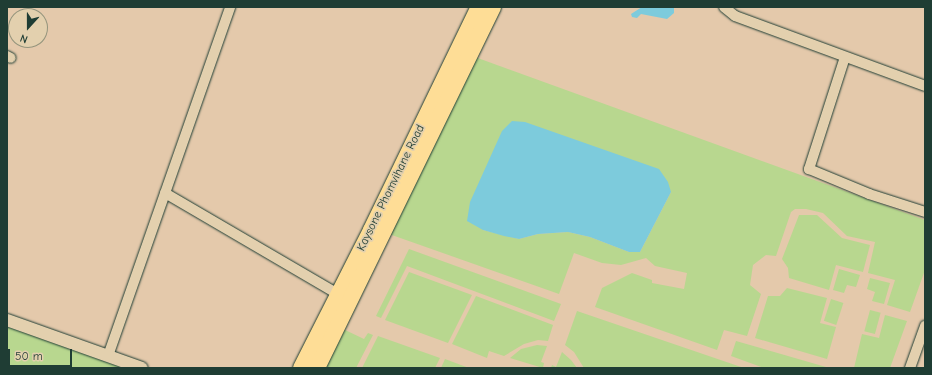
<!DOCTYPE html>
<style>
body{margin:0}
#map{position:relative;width:932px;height:375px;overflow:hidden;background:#e4c9ab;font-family:"Comic Neue",sans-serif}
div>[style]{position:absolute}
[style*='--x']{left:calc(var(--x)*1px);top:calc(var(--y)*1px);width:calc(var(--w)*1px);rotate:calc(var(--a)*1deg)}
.green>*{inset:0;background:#b8d78f;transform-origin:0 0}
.water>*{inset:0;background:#7dcbdc}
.roads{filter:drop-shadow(0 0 1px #1f3d34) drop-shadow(0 0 1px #1f3d34)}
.minor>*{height:10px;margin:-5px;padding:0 5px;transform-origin:5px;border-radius:5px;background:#e3d0ae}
.tertiary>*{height:12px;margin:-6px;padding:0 6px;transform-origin:6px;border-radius:6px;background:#e3d0ae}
.trunk>*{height:16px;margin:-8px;padding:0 8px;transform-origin:8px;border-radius:8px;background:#fedd96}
span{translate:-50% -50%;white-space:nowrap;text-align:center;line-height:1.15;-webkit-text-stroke:3.5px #e3d0ae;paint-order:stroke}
.street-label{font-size:12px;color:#1f3d34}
.frame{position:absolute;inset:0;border:8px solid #1f3d34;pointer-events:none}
.north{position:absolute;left:8px;top:8px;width:40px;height:40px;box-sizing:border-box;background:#e3d0ae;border:1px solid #95957d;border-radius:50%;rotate:201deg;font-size:11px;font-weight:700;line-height:16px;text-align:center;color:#1f3d34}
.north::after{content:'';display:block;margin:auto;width:14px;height:18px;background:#1f3d34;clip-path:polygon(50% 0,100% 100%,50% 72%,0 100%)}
.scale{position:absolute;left:8px;top:349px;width:64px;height:18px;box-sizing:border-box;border:2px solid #1f3d34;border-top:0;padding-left:5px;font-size:12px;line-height:14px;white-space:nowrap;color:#1f3d34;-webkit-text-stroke:3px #e3d0ae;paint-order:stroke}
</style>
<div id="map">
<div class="green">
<i style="clip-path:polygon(evenodd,475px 57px,925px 220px,925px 270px,910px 312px,887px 305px,895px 280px,868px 273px,875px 242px,847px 236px,823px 213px,806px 209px,795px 209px,791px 212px,776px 256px,766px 255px,753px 265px,750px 285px,761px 294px,747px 336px,724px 330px,717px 350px,595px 307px,602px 288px,632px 273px,652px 280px,652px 283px,684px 289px,687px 273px,655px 266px,646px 258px,621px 265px,602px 263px,574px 253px,559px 294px,389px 234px,475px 57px,671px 192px,640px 252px,629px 252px,590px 237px,568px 232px,538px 234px,519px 239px,483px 230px,671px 192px)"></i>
<i style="clip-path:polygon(799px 215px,817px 215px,842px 238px,870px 245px,863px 272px,836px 265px,829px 290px,789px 278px,788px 268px,782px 259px)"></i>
<i style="clip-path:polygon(409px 249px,561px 304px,554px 321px,407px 266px,381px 318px,376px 316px)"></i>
<i style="clip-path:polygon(839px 269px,860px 275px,856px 287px,847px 285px,844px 293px,833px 290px)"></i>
<i style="clip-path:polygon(409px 272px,472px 295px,448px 343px,385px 320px)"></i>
<i style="clip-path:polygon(870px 278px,890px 283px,884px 304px,872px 301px,875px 292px,867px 289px)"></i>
<i style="clip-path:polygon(787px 288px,827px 298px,820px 323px,836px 327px,827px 359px,755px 338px,768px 296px,780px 296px)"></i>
<i style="clip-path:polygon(476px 296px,553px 325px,548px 341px,538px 340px,524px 344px,504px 356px,489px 351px,487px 358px,452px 344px)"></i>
<i style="left:831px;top:299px;width:13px;height:23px;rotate:18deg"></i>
<i style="left:870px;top:310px;width:11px;height:22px;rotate:15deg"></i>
<i style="clip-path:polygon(577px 311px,744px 368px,584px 368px,574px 352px,565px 345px)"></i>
<i style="clip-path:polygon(885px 315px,907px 321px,890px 368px,854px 368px,862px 334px,879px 338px)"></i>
<i style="clip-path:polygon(7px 326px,86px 353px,124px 368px,7px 368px)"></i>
<i style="clip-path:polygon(343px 329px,364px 339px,368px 333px,373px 335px,356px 368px,325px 368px)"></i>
<i style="clip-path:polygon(378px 336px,440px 358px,435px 368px,362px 368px)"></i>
<i style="clip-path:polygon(736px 341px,826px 367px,826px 368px,764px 368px,731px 356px)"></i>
<i style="clip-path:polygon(537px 345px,547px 346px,541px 362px,544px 363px,543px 368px,510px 358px,521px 349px)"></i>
<i style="clip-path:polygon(562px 352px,571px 360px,577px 368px,551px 368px,552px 365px,556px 367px)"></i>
<i style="clip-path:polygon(445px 359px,469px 368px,441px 368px)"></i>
</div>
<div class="water">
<i style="clip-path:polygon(642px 7px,674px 7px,674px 13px,667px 19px,641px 14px,637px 18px,632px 17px,631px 14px)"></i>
<i style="clip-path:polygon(512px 121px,525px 122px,659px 169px,668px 182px,671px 192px,640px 252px,629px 252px,590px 237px,568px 232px,538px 234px,519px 239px,504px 236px,483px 230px,467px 221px,470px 202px,502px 131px)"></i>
</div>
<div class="roads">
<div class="minor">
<i style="--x:724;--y:7;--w:14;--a:39"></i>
<i style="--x:735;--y:16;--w:202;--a:20.2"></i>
<i style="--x:7;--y:56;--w:4;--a:27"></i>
<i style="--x:845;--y:57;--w:118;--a:107.8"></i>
<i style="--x:809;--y:169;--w:65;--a:22.6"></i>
<i style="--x:869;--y:194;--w:59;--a:17.8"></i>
<i style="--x:165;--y:193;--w:200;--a:30.3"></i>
<i style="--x:108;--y:356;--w:370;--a:-70.7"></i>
<i style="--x:910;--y:368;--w:45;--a:-70.3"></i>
</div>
<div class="tertiary">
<i style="--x:7;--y:320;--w:143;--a:19.6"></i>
</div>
<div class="trunk">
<i style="--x:301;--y:368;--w:155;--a:-63.1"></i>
<i style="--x:371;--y:230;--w:248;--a:-64.2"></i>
<i style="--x:317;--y:368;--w:402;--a:-64"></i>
</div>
</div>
<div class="street-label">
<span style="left:391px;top:188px;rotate:-64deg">Kaysone Phomvihane Road</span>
</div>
<div class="frame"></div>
<div class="north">N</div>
<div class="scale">50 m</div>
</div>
